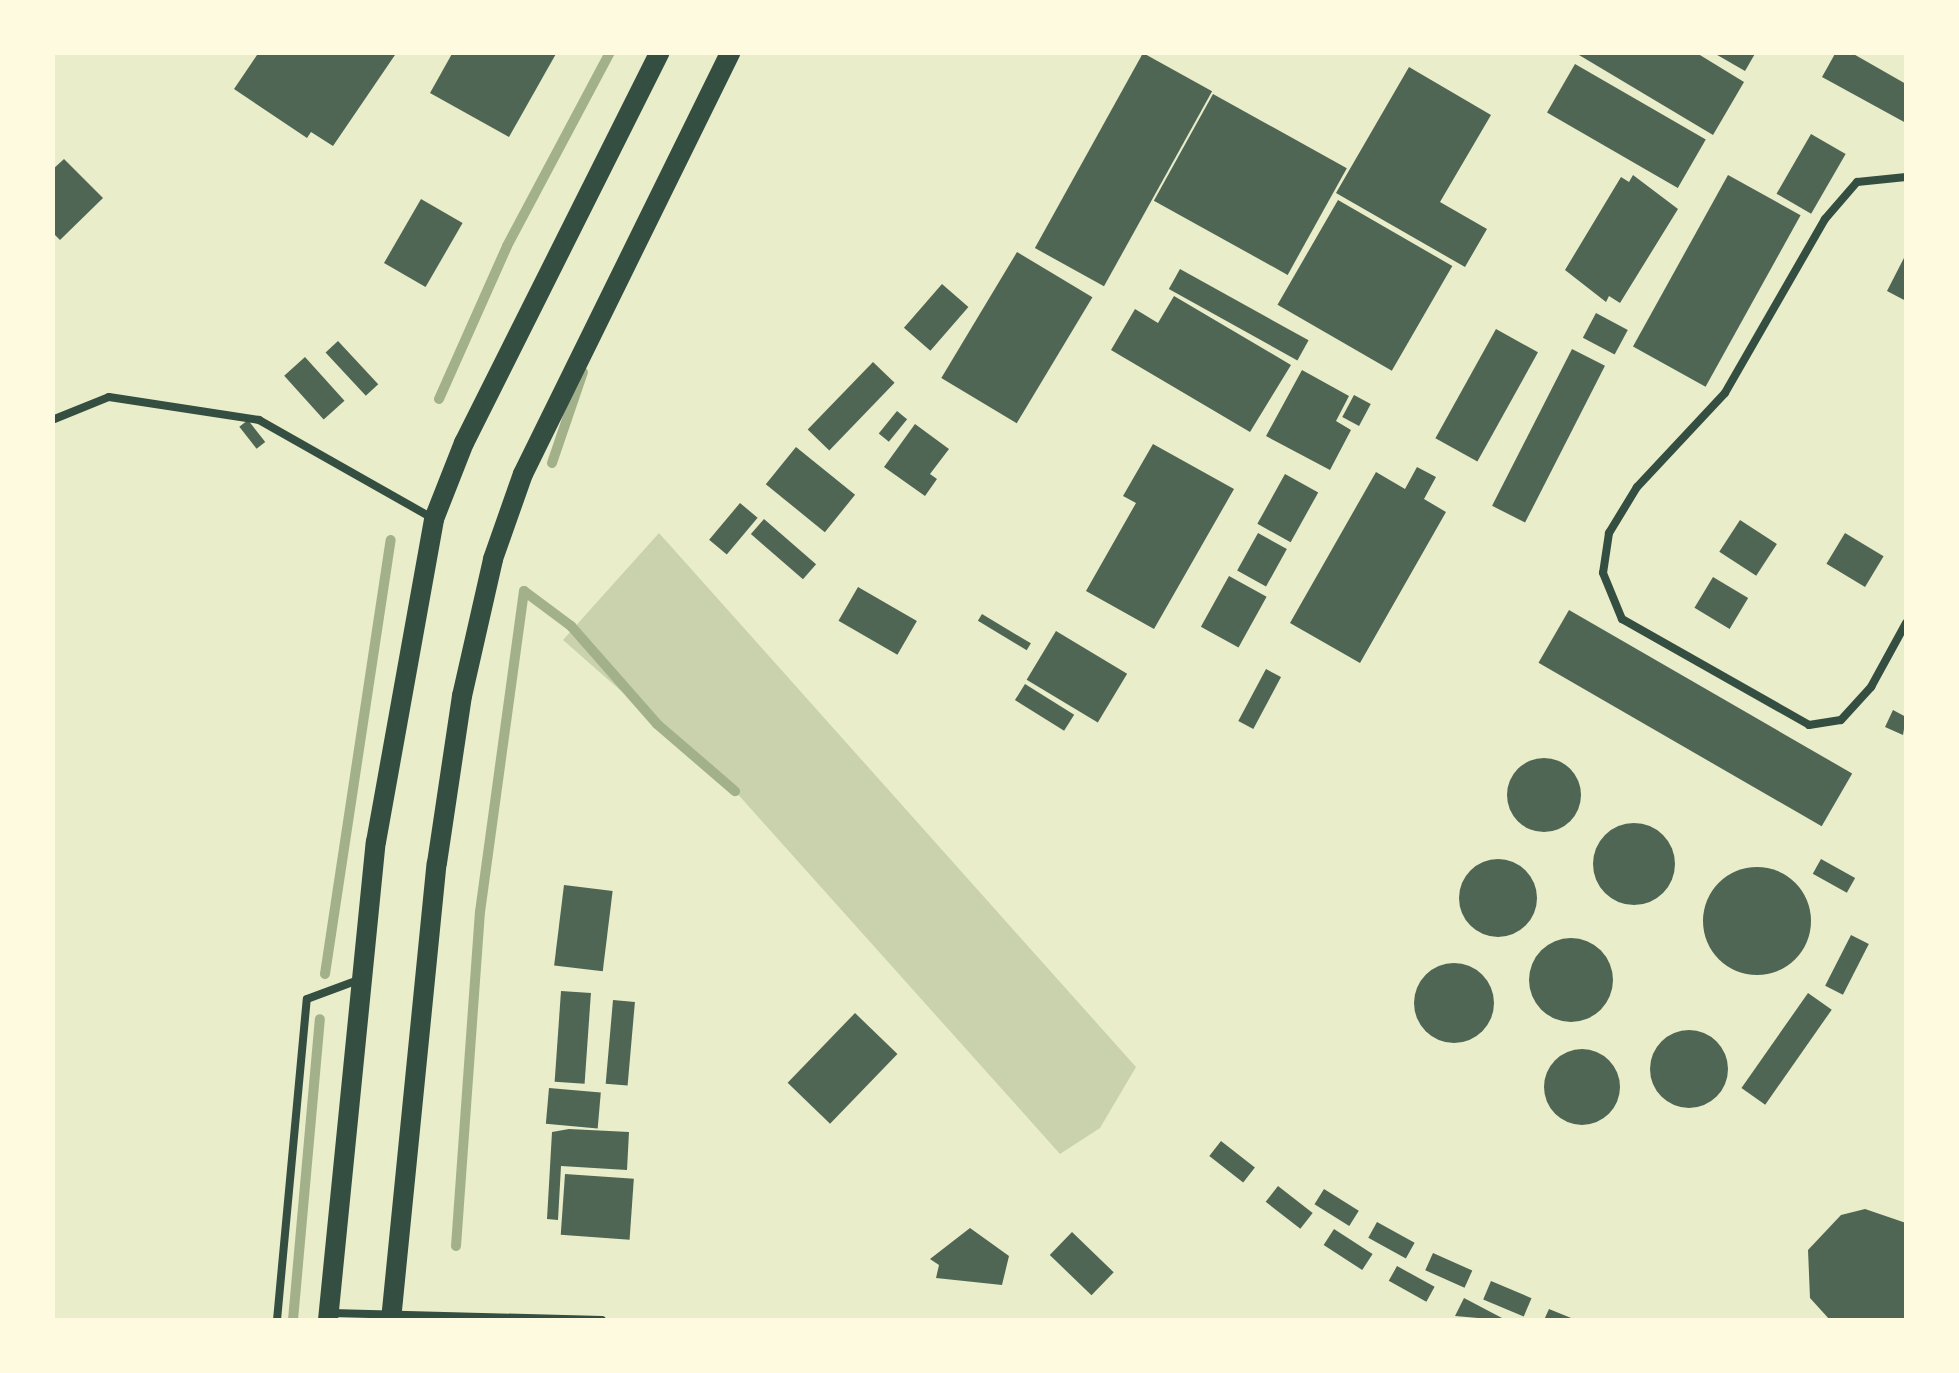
<!DOCTYPE html>
<style>
body{margin:0}
#map{position:relative;width:1959px;height:1373px;overflow:hidden;background:#e9edc9;font-family:"Varela Round",sans-serif}
div>[style]{position:absolute}
[style*='--x']{left:calc(var(--x)*1px);top:calc(var(--y)*1px);width:calc(var(--w)*1px);rotate:calc(var(--a)*1deg)}
.green>*{inset:0;background:#cad2ad}
.stream>*{height:10px;margin:-5px;padding:0 5px;transform-origin:5px;border-radius:5px;background:#a3b18a}
.building>*{inset:0;background:#4f6655;transform-origin:0 0}
.round{border-radius:50%}
.service>*{height:8px;margin:-4px;padding:0 4px;transform-origin:4px;border-radius:4px;background:#344e41}
.secondary>*{height:20px;margin:-10px;padding:0 10px;transform-origin:10px;border-radius:10px;background:#344e41}
span{translate:-50% -50%;white-space:nowrap;text-align:center;line-height:1.15;-webkit-text-stroke:8px #fefae0;paint-order:stroke}
.frame{position:absolute;inset:0;border:55px solid #fefae0;pointer-events:none}
</style>
<div id="map">
<div class="green">
<i style="clip-path:polygon(659px 533px,1136px 1067px,1100px 1128px,1060px 1154px,735px 791px,563px 640px)"></i>
</div>
<div class="stream">
<i style="--x:439;--y:399;--w:167;--a:-66"></i>
<i style="--x:507;--y:246;--w:220;--a:-62"></i>
<i style="--x:552;--y:463;--w:96;--a:-71.2"></i>
<i style="--x:524;--y:591;--w:59;--a:36.7"></i>
<i style="--x:571;--y:626;--w:130;--a:48.7"></i>
<i style="--x:657;--y:724;--w:103;--a:40.7"></i>
<i style="--x:325;--y:974;--w:439;--a:-81.4"></i>
<i style="--x:456;--y:1246;--w:335;--a:-85.9"></i>
<i style="--x:480;--y:912;--w:324;--a:-82.2"></i>
<i style="--x:293;--y:1320;--w:302;--a:-84.9"></i>
</div>
<div class="building">
<i style="clip-path:polygon(259px 52px,397px 52px,333px 146px,311px 132px,307px 138px,234px 89px)"></i>
<i style="clip-path:polygon(453px 52px,557px 52px,509px 137px,430px 93px)"></i>
<i style="clip-path:polygon(1574px 52px,1695px 52px,1744px 82px,1713px 135px)"></i>
<i style="clip-path:polygon(1712px 52px,1756px 52px,1745px 71px)"></i>
<i style="clip-path:polygon(1836px 52px,1850px 52px,1906px 84px,1906px 123px,1822px 77px)"></i>
<i style="left:1143px;top:53px;width:79px;height:223px;rotate:29deg"></i>
<i style="left:1575px;top:64px;width:151px;height:56px;rotate:30deg"></i>
<i style="clip-path:polygon(1409px 67px,1491px 115px,1440px 202px,1487px 229px,1465px 267px,1336px 193px)"></i>
<i style="left:1213px;top:94px;width:153px;height:122px;rotate:29deg"></i>
<i style="left:1811px;top:134px;width:40px;height:69px;rotate:30deg"></i>
<i style="clip-path:polygon(64px 159px,103px 198px,60px 240px,52px 232px,52px 170px)"></i>
<i style="clip-path:polygon(1633px 175px,1678px 209px,1620px 303px,1609px 296px,1606px 302px,1565px 270px,1621px 177px,1629px 182px)"></i>
<i style="left:1728px;top:175px;width:83px;height:196px;rotate:29deg"></i>
<i style="left:421px;top:199px;width:48px;height:74px;rotate:30deg"></i>
<i style="left:1338px;top:200px;width:132px;height:121px;rotate:30deg"></i>
<i style="left:1017px;top:252px;width:88px;height:147px;rotate:31deg"></i>
<i style="clip-path:polygon(1906px 254px,1906px 301px,1887px 291px)"></i>
<i style="left:1180px;top:269px;width:147px;height:23px;rotate:29deg"></i>
<i style="left:942px;top:284px;width:35px;height:58px;rotate:41deg"></i>
<i style="clip-path:polygon(1174px 296px,1291px 365px,1250px 432px,1111px 350px,1135px 309px,1158px 323px)"></i>
<i style="left:1596px;top:313px;width:36px;height:28px;rotate:28deg"></i>
<i style="left:1496px;top:329px;width:48px;height:125px;rotate:29deg"></i>
<i style="left:338px;top:341px;width:59px;height:17px;rotate:47deg"></i>
<i style="left:1572px;top:349px;width:37px;height:176px;rotate:27deg"></i>
<i style="left:305px;top:357px;width:59px;height:28px;rotate:48deg"></i>
<i style="left:873px;top:362px;width:30px;height:94px;rotate:44deg"></i>
<i style="clip-path:polygon(1302px 370px,1349px 396px,1336px 421px,1351px 430px,1330px 470px,1266px 436px)"></i>
<i style="left:1354px;top:395px;width:19px;height:25px;rotate:28deg"></i>
<i style="left:897px;top:411px;width:13px;height:29px;rotate:39deg"></i>
<i style="left:248px;top:420px;width:28px;height:11px;rotate:52deg"></i>
<i style="clip-path:polygon(915px 424px,949px 449px,930px 474px,937px 479px,925px 496px,884px 467px)"></i>
<i style="clip-path:polygon(1153px 444px,1234px 489px,1154px 629px,1086px 591px,1136px 503px,1123px 496px)"></i>
<i style="left:796px;top:447px;width:76px;height:48px;rotate:39deg"></i>
<i style="clip-path:polygon(1417px 467px,1436px 477px,1424px 499px,1446px 512px,1360px 663px,1290px 623px,1376px 472px,1405px 489px)"></i>
<i style="left:1285px;top:474px;width:38px;height:57px;rotate:29deg"></i>
<i style="left:740px;top:503px;width:23px;height:48px;rotate:40deg"></i>
<i style="left:764px;top:519px;width:69px;height:20px;rotate:41deg"></i>
<i style="left:1740px;top:520px;width:44px;height:38px;rotate:33deg"></i>
<i style="left:1258px;top:533px;width:33px;height:43px;rotate:29deg"></i>
<i style="left:1845px;top:533px;width:45px;height:36px;rotate:31deg"></i>
<i style="left:1229px;top:576px;width:43px;height:58px;rotate:29deg"></i>
<i style="left:1713px;top:577px;width:41px;height:36px;rotate:31deg"></i>
<i style="left:858px;top:587px;width:68px;height:39px;rotate:30deg"></i>
<i style="left:1569px;top:610px;width:327px;height:61px;rotate:30deg"></i>
<i style="left:982px;top:614px;width:57px;height:8px;rotate:31deg"></i>
<i style="left:1056px;top:631px;width:83px;height:57px;rotate:31deg"></i>
<i style="left:1266px;top:669px;width:17px;height:59px;rotate:28deg"></i>
<i style="left:1025px;top:684px;width:58px;height:19px;rotate:32deg"></i>
<i style="clip-path:polygon(1893px 710px,1906px 717px,1903px 735px,1885px 727px)"></i>
<i class="round" style="left:1507px;top:758px;width:74px;height:74px"></i>
<i class="round" style="left:1593px;top:823px;width:82px;height:82px"></i>
<i class="round" style="left:1459px;top:859px;width:78px;height:78px"></i>
<i style="left:1821px;top:859px;width:39px;height:17px;rotate:29deg"></i>
<i class="round" style="left:1703px;top:867px;width:108px;height:108px"></i>
<i style="left:564px;top:885px;width:49px;height:81px;rotate:7deg"></i>
<i style="left:1851px;top:935px;width:20px;height:57px;rotate:27deg"></i>
<i class="round" style="left:1529px;top:938px;width:84px;height:84px"></i>
<i class="round" style="left:1414px;top:963px;width:80px;height:80px"></i>
<i style="left:561px;top:991px;width:30px;height:91px;rotate:4deg"></i>
<i style="left:1808px;top:993px;width:29px;height:116px;rotate:35deg"></i>
<i style="left:613px;top:1000px;width:22px;height:84px;rotate:5deg"></i>
<i style="left:855px;top:1013px;width:59px;height:97px;rotate:44deg"></i>
<i class="round" style="left:1650px;top:1030px;width:78px;height:78px"></i>
<i class="round" style="left:1544px;top:1049px;width:76px;height:76px"></i>
<i style="left:549px;top:1088px;width:52px;height:36px;rotate:5deg"></i>
<i style="clip-path:polygon(569px 1129px,629px 1132px,627px 1170px,561px 1166px,558px 1220px,547px 1219px,552px 1132px)"></i>
<i style="left:1221px;top:1141px;width:43px;height:19px;rotate:38deg"></i>
<i style="left:565px;top:1174px;width:69px;height:61px;rotate:4deg"></i>
<i style="left:1278px;top:1186px;width:44px;height:20px;rotate:38deg"></i>
<i style="left:1324px;top:1189px;width:41px;height:18px;rotate:32deg"></i>
<i style="clip-path:polygon(1865px 1209px,1906px 1223px,1906px 1320px,1830px 1320px,1810px 1298px,1808px 1250px,1841px 1215px)"></i>
<i style="left:1377px;top:1222px;width:43px;height:18px;rotate:29deg"></i>
<i style="clip-path:polygon(970px 1228px,1009px 1256px,1002px 1285px,936px 1278px,939px 1265px,930px 1259px)"></i>
<i style="left:1334px;top:1229px;width:46px;height:19px;rotate:33deg"></i>
<i style="left:1072px;top:1232px;width:58px;height:32px;rotate:44deg"></i>
<i style="left:1433px;top:1253px;width:43px;height:19px;rotate:24deg"></i>
<i style="left:1397px;top:1266px;width:43px;height:17px;rotate:29deg"></i>
<i style="left:1491px;top:1281px;width:44px;height:20px;rotate:23deg"></i>
<i style="clip-path:polygon(1464px 1298px,1502px 1318px,1501px 1320px,1455px 1316px)"></i>
<i style="clip-path:polygon(1549px 1309px,1576px 1320px,1544px 1320px)"></i>
</div>
<div class="service">
<i style="--x:1906;--y:177;--w:49;--a:174.2"></i>
<i style="--x:1857;--y:182;--w:49;--a:130.9"></i>
<i style="--x:1825;--y:219;--w:201;--a:119.9"></i>
<i style="--x:1725;--y:393;--w:129;--a:133.1"></i>
<i style="--x:1637;--y:487;--w:54;--a:121.3"></i>
<i style="--x:1609;--y:533;--w:40;--a:98.5"></i>
<i style="--x:1603;--y:573;--w:50;--a:67.6"></i>
<i style="--x:1622;--y:619;--w:215;--a:29.5"></i>
<i style="--x:1809;--y:725;--w:32;--a:-9"></i>
<i style="--x:1841;--y:720;--w:45;--a:-47.7"></i>
<i style="--x:1871;--y:687;--w:73;--a:-61.3"></i>
<i style="--x:52;--y:420;--w:61;--a:-22"></i>
<i style="--x:109;--y:397;--w:152;--a:8.7"></i>
<i style="--x:259;--y:420;--w:201;--a:29.5"></i>
<i style="--x:332;--y:1313;--w:270;--a:1.5"></i>
<i style="--x:277;--y:1320;--w:322;--a:-84.7"></i>
<i style="--x:307;--y:999;--w:54;--a:-20.4"></i>
</div>
<div class="secondary">
<i style="--x:328;--y:1320;--w:480;--a:-84.3"></i>
<i style="--x:376;--y:842;--w:328;--a:-79.8"></i>
<i style="--x:434;--y:519;--w:82;--a:-68.5"></i>
<i style="--x:464;--y:443;--w:437;--a:-63.4"></i>
<i style="--x:391;--y:1320;--w:459;--a:-84.3"></i>
<i style="--x:437;--y:863;--w:169;--a:-81.5"></i>
<i style="--x:462;--y:696;--w:140;--a:-77.2"></i>
<i style="--x:493;--y:559;--w:90;--a:-70.6"></i>
<i style="--x:523;--y:474;--w:470;--a:-63.8"></i>
</div>
<div class="frame"></div>
</div>
